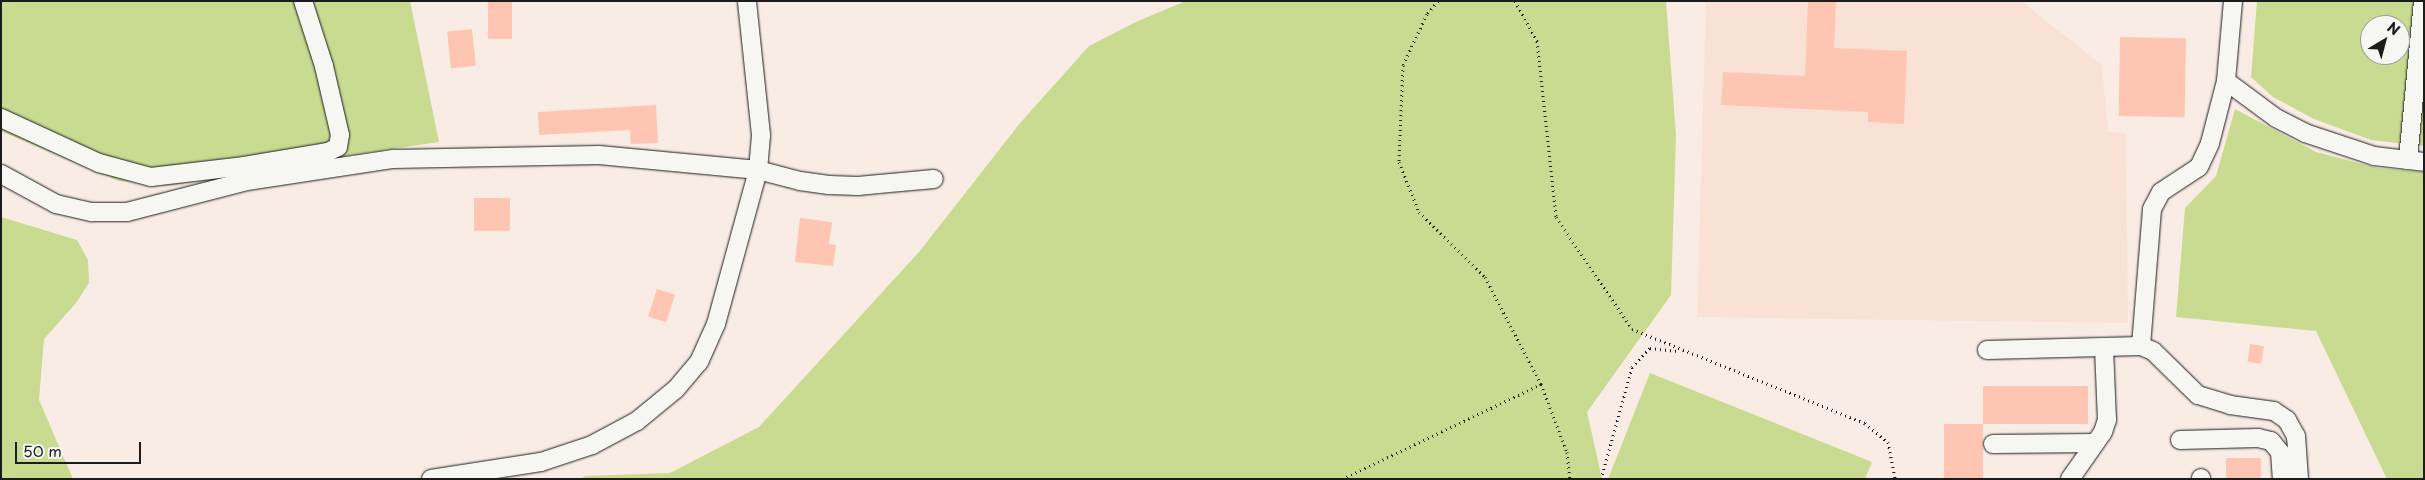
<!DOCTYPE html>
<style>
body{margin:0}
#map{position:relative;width:2425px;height:480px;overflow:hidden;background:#f8ece5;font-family:"Playpen Sans",sans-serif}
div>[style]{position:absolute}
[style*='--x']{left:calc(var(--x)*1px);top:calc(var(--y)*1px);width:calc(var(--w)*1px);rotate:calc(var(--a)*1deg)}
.built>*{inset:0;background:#fae1d6}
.green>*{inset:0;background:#c8db90}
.building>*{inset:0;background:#fec6b2;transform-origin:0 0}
.path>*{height:3px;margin-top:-1.5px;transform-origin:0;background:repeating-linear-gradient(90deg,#1c1c1c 0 1px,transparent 0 5px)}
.roads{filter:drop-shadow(0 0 1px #1c1c1c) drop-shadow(0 0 1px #1c1c1c)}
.minor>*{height:18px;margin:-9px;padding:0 9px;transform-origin:9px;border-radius:9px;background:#f6f6f2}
span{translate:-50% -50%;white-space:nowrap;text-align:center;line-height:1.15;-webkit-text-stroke:4.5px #f6f6f2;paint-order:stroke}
.frame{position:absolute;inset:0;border:2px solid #1c1c1c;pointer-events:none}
.north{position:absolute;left:2360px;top:15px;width:50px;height:50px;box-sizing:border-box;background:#f6f6f2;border:1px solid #9f9f9c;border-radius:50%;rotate:37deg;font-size:14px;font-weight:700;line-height:20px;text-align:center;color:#1c1c1c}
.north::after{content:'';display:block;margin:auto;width:18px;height:22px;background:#1c1c1c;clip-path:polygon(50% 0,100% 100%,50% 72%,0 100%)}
.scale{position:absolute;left:15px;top:442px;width:126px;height:22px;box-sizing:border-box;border:2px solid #1c1c1c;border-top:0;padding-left:6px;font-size:15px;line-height:18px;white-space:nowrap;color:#1c1c1c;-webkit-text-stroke:4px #f6f6f2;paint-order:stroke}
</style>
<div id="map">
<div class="built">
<i style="clip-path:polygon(1706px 1px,2021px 1px,2102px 65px,2108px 132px,2126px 133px,2128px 323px,1697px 317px)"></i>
</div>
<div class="green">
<i style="clip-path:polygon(1px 1px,410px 1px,439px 142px,317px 160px,173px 185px,119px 181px,1px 131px)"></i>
<i style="clip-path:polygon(1186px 1px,1666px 1px,1676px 136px,1671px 295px,1587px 412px,1602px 479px,581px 479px,585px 476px,670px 473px,759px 427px,919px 252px,1021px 122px,1089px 46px,1138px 21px)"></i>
<i style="clip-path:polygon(evenodd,2257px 1px,2424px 1px,2424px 146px,2371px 140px,2314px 119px,2273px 97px,2251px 77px,2257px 1px,2370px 25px,2400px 25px,2400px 55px,2370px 55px,2370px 25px)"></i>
<i style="clip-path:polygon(2235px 109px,2316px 152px,2378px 168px,2424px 172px,2424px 479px,2387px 479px,2316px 331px,2176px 317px,2185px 208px,2216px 176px)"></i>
<i style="clip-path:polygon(1px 217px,77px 240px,88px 260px,89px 283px,76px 303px,44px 339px,39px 400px,73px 479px,1px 479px)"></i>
<i style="clip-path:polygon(1650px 373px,1872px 462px,1865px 479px,1608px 479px)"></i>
</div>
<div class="building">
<i style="left:488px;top:1px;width:24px;height:38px"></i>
<i style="clip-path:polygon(1808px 1px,1836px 2px,1834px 48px,1907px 51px,1904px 124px,1868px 122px,1868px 112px,1721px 105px,1723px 72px,1805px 76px)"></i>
<i style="left:472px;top:29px;width:37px;height:25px;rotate:84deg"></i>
<i style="left:2120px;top:37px;width:66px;height:79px;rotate:1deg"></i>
<i style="clip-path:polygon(656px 105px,658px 143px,631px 144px,630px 130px,539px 135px,538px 112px)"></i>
<i style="left:510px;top:198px;width:33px;height:36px;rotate:90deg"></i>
<i style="clip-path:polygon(800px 218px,832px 222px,829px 244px,836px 245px,833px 266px,795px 262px)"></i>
<i style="left:657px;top:289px;width:19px;height:29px;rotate:18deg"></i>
<i style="left:2250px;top:344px;width:14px;height:18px;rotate:8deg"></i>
<i style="left:1983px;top:386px;width:105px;height:38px"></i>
<i style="left:1944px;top:424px;width:39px;height:55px"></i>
<i style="left:2226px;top:458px;width:35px;height:21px"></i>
</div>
<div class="path">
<i style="--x:1438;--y:1;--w:17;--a:130"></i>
<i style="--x:1427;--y:14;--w:56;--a:115.2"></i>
<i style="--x:1403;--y:65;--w:97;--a:92.4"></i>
<i style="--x:1399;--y:162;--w:54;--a:68.2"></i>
<i style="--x:1419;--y:212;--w:93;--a:44.6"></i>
<i style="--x:1485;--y:277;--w:121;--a:62.4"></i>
<i style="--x:1541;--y:384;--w:73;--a:69.1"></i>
<i style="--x:1567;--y:452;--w:27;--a:84"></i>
<i style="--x:1515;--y:1;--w:46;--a:61.2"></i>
<i style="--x:1537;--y:41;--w:177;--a:83.8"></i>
<i style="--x:1556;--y:217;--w:135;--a:55.8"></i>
<i style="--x:1632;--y:329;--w:251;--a:22"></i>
<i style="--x:1865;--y:423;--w:30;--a:40"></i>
<i style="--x:1888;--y:442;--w:38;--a:79"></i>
<i style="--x:1342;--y:479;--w:221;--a:-25.5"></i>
<i style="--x:1601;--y:479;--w:116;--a:-74.5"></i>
<i style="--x:1632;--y:367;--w:26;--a:-47"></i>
<i style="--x:1650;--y:348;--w:30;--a:6"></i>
</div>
<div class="roads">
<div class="minor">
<i style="--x:2226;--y:81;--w:62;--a:36.5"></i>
<i style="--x:2276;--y:118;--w:33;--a:27"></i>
<i style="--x:2305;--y:133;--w:73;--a:18.4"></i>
<i style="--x:2374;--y:156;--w:50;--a:6.8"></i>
<i style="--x:1;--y:118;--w:108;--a:24.7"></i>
<i style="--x:99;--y:163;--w:54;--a:15.1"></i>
<i style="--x:151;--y:177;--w:94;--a:-6.7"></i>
<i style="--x:244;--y:166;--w:85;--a:-9.5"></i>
<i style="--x:328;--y:152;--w:11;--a:-27"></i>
<i style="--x:338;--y:147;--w:12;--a:-81"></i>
<i style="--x:340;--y:135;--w:71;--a:-103.1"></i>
<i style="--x:324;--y:66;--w:68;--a:-107.9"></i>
<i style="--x:2408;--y:160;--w:160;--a:-84.6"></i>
<i style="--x:1;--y:174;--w:63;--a:28.6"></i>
<i style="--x:56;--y:204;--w:37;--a:13"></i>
<i style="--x:92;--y:212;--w:35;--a:0"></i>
<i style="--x:127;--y:212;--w:124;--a:-14.5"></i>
<i style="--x:247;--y:181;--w:148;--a:-8.6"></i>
<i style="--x:393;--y:159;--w:206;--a:-1.1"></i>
<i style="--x:599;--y:155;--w:160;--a:5.4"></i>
<i style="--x:758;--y:170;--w:43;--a:14.7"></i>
<i style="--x:800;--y:181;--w:29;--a:8"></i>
<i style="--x:829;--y:185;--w:29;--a:2"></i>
<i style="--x:858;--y:186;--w:76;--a:-5.3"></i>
<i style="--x:2141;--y:346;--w:137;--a:-85.4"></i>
<i style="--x:2152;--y:209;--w:19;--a:-62"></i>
<i style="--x:2161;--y:192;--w:45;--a:-33.3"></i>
<i style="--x:2199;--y:167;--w:26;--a:-65"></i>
<i style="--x:2210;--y:143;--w:64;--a:-75.5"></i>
<i style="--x:2226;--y:81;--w:80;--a:-85"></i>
<i style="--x:1987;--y:350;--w:154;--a:-1.5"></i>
<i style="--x:2141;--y:346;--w:13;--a:23"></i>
<i style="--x:2153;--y:351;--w:63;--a:44.4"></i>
<i style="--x:2198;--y:395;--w:34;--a:17"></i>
<i style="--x:2230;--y:405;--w:44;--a:7.8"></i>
<i style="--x:2274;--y:411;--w:16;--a:35"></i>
<i style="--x:2287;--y:420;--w:18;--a:61"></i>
<i style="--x:2296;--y:436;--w:43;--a:86"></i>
<i style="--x:2180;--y:440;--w:78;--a:-1.5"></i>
<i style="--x:2258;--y:438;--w:13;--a:13"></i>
<i style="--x:2271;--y:441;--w:14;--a:51"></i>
<i style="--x:2280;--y:452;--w:27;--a:86"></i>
<i style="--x:1993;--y:444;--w:102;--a:-0.6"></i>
<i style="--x:2201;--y:478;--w:1;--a:90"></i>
<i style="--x:431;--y:479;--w:111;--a:-8.8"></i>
<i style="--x:541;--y:462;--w:54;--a:-18.4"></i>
<i style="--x:592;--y:445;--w:51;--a:-28.1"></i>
<i style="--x:637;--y:421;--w:50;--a:-39.4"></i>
<i style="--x:676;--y:389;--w:35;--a:-50"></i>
<i style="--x:699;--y:362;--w:42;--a:-65.9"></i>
<i style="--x:716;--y:324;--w:160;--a:-74.7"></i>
<i style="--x:758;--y:170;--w:35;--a:-85"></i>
<i style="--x:761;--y:135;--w:135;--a:-96"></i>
<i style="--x:2070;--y:479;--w:57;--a:-54.9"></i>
<i style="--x:2103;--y:432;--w:13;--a:-72"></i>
<i style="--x:2107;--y:420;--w:73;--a:-92.4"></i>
</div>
</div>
<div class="frame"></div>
<div class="north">N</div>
<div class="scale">50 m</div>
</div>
